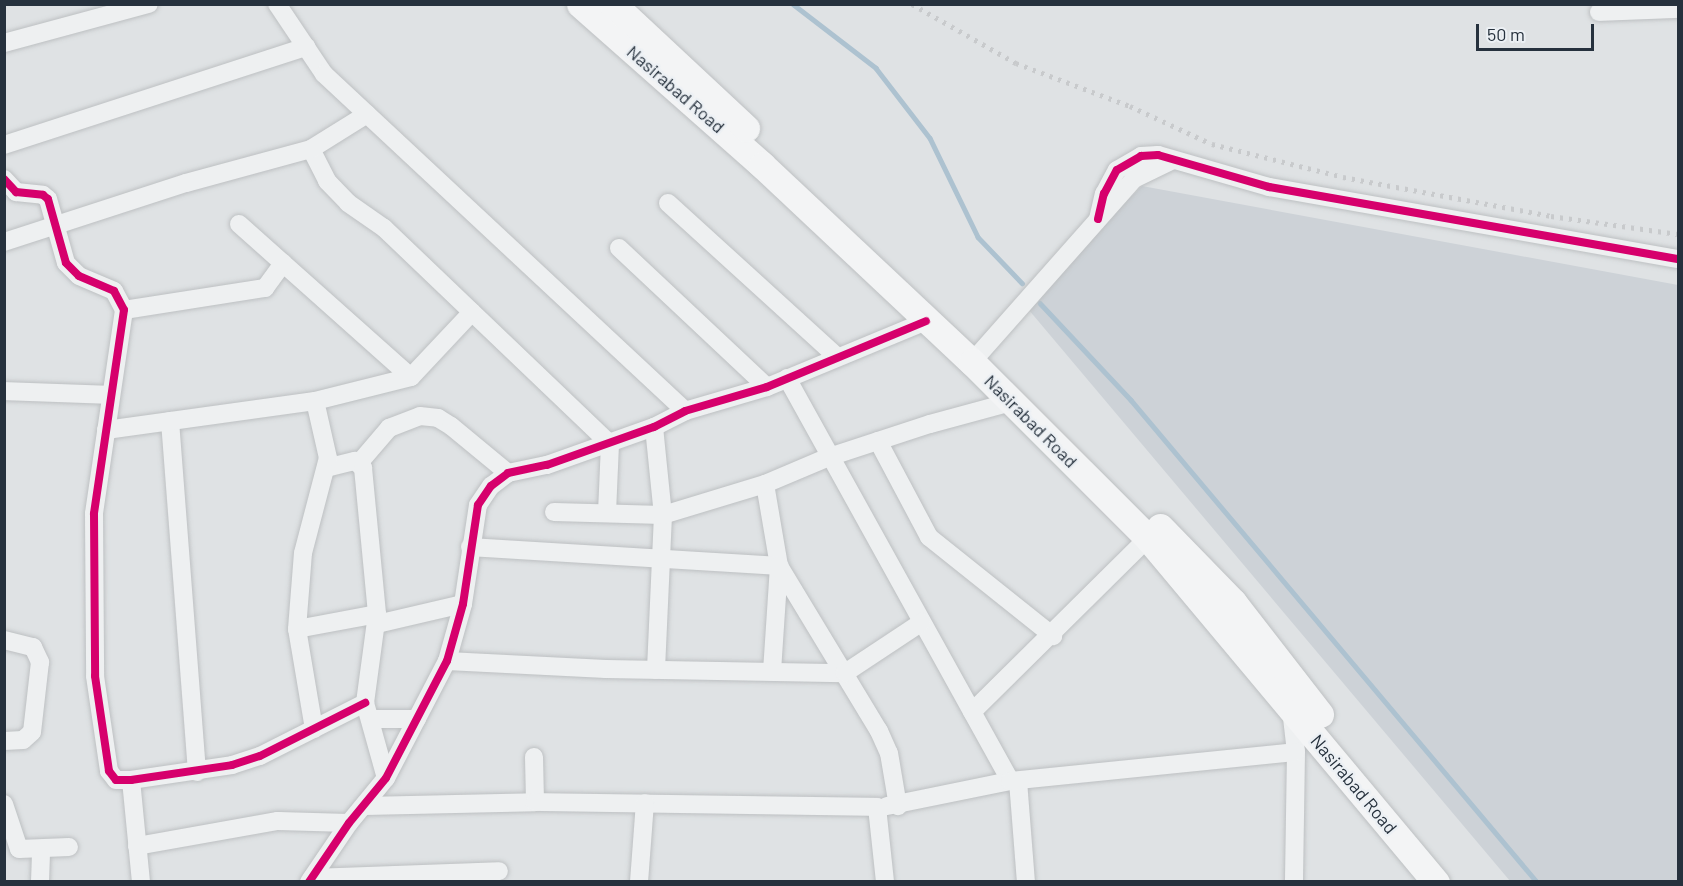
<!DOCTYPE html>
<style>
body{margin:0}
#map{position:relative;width:1683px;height:886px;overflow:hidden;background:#dfe2e4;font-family:Barlow,sans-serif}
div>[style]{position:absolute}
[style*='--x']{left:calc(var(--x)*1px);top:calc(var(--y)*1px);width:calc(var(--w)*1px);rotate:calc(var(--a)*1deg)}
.built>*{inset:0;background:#cdd2d7}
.stream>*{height:4.5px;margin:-2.25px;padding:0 2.25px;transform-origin:2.25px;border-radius:2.25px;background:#adc2d0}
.roads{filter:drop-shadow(0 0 2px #bdc0c2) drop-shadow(0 0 2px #bdc0c2)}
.minor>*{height:18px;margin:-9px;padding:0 9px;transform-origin:9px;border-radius:9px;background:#eef0f1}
.highway>*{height:27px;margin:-13.5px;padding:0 13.5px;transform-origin:13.5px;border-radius:13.5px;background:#f3f4f5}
.rail>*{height:4.5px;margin-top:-2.25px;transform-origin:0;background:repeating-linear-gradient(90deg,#c8cacc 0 3px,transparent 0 9px)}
.cycleway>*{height:8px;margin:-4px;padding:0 4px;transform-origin:4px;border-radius:4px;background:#d6006c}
span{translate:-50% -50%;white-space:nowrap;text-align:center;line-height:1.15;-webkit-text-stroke:5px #ecf0f4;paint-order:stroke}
.street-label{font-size:18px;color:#26313d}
.frame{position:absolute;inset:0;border:6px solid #26313d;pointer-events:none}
.scale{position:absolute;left:1476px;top:24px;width:118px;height:27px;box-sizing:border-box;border:3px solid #26313d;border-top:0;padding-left:8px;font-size:18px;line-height:21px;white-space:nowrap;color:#26313d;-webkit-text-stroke:4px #ecf0f4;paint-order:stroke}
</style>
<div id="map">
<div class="built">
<i style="clip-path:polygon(1142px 186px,1678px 285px,1678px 881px,1510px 881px,1023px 303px)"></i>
</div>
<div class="stream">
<i style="--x:793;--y:4;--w:105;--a:37.6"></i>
<i style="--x:876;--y:68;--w:88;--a:52.4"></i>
<i style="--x:930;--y:138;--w:110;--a:64.1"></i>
<i style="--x:978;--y:237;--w:64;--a:46.3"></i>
<i style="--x:1040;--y:303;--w:133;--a:46.8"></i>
<i style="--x:1131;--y:400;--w:630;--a:49.89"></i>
</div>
<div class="roads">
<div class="minor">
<i style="--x:277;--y:4;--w:84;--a:56.1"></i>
<i style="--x:324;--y:74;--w:494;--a:43"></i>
<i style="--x:1599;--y:12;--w:79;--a:-2.2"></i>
<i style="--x:4;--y:43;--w:150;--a:-15.1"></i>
<i style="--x:4;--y:145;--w:318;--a:-18"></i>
<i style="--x:311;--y:149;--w:36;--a:63"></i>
<i style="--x:327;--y:181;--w:30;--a:46"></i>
<i style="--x:348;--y:203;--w:44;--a:34.8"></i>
<i style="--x:384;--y:228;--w:313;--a:43.7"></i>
<i style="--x:610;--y:444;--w:68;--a:92.5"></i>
<i style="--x:4;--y:179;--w:18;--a:47"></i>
<i style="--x:16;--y:192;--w:27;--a:6"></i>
<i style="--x:43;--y:195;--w:6;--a:39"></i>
<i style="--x:48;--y:199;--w:66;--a:74.3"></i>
<i style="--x:66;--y:263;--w:18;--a:45"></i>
<i style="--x:79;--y:276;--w:38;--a:23"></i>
<i style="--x:114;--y:291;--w:21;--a:62"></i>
<i style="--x:124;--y:310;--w:206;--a:98.4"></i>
<i style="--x:94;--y:514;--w:162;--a:89.6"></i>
<i style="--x:95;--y:676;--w:96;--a:81.6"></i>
<i style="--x:109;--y:771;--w:11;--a:52"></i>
<i style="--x:116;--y:780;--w:15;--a:0"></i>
<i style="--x:131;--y:780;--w:102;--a:-8.4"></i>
<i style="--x:232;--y:765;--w:29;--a:-18"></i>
<i style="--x:260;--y:756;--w:118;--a:-26.8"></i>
<i style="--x:668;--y:203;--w:227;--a:42.3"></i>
<i style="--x:1098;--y:219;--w:26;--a:-77"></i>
<i style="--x:1104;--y:194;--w:27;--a:-62"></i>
<i style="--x:1117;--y:170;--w:28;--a:-30"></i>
<i style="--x:1141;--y:156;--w:17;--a:-3"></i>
<i style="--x:1158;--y:155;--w:116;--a:16.1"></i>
<i style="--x:1269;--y:187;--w:415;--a:10"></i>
<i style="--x:239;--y:224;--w:230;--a:41.7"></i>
<i style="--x:4;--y:242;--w:191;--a:-18"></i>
<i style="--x:186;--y:183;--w:130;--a:-15.2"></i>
<i style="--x:311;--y:149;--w:66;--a:-32"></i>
<i style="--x:619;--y:248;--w:203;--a:43.2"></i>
<i style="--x:124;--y:310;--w:143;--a:-8.9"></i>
<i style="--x:265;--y:288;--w:31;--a:-54"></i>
<i style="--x:972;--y:362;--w:244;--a:-48.5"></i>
<i style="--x:1134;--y:179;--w:43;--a:-26"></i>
<i style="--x:787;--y:378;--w:461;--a:61"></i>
<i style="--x:4;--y:391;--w:107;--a:2.1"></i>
<i style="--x:170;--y:421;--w:352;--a:85.6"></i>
<i style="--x:654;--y:427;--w:88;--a:84.2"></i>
<i style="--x:663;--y:515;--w:155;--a:92.6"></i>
<i style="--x:106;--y:430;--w:211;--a:-7.9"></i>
<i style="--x:315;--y:401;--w:99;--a:-14"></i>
<i style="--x:411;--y:377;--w:89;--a:-46.8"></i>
<i style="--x:878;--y:441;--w:109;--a:62"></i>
<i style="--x:929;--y:537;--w:159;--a:38.6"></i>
<i style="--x:360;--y:462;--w:45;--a:-49.5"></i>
<i style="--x:389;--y:428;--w:33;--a:-21"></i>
<i style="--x:420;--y:416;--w:18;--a:6"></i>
<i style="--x:438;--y:418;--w:15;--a:32"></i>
<i style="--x:451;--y:426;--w:74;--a:39.5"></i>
<i style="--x:326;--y:468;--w:30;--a:-14"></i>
<i style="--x:355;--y:461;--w:11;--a:41"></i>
<i style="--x:363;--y:468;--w:147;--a:84.5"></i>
<i style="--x:377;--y:614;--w:90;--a:97.7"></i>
<i style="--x:365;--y:703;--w:78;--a:74.4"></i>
<i style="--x:765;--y:484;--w:83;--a:80.3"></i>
<i style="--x:779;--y:566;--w:106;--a:93.8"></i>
<i style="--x:554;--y:512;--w:109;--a:1.6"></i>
<i style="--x:663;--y:515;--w:107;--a:-16.9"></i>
<i style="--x:765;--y:484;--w:69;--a:-22.9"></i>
<i style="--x:829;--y:457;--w:106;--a:-18.1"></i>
<i style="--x:930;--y:424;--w:84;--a:-15.2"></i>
<i style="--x:470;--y:547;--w:310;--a:3.5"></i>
<i style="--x:779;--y:566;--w:193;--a:58.8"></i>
<i style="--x:879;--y:731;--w:24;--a:66"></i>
<i style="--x:889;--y:753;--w:54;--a:80.4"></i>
<i style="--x:377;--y:624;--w:88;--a:-13.1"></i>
<i style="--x:297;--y:629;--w:81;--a:-10.6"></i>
<i style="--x:4;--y:640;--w:30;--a:14"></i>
<i style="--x:33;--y:647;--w:17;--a:65"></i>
<i style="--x:40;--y:662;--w:70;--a:96.5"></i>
<i style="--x:32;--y:732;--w:12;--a:138"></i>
<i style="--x:23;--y:740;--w:19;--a:177"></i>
<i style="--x:447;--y:661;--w:159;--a:2.9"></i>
<i style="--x:606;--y:669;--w:239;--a:1"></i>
<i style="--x:845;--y:673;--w:92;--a:-33.5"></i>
<i style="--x:1291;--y:709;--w:43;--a:83.4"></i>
<i style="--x:1296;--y:752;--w:130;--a:90.9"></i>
<i style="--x:972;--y:712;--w:247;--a:-44.7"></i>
<i style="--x:370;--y:719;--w:47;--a:0"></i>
<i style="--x:314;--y:729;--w:101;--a:-99.6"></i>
<i style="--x:297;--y:629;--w:76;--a:-85.5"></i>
<i style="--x:303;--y:553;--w:98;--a:-75.3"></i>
<i style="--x:328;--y:458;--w:58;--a:-102.8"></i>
<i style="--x:534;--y:757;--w:45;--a:88.7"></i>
<i style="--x:131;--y:780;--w:102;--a:84.4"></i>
<i style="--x:1018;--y:781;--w:101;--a:85.5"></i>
<i style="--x:4;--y:804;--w:47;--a:71.6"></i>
<i style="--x:19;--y:849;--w:50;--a:-2.3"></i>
<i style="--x:365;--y:806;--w:170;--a:-1.3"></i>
<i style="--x:535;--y:802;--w:342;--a:0.8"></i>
<i style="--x:877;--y:807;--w:75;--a:83.9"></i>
<i style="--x:887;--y:806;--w:126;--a:-11.5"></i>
<i style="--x:1010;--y:781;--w:287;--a:-5.8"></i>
<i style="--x:137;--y:846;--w:143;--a:-10.1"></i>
<i style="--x:278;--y:821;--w:71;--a:1.6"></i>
<i style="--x:312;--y:878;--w:187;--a:-2.1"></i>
<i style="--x:40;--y:882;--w:33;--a:-88"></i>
<i style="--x:309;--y:882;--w:71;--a:-55.9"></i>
<i style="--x:349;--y:823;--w:58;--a:-50.6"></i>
<i style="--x:386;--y:778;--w:132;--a:-62.5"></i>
<i style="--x:447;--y:661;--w:59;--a:-74.3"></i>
<i style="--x:463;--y:604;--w:100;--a:-81.4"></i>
<i style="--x:478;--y:505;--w:23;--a:-56"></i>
<i style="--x:491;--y:486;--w:21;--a:-37"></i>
<i style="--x:508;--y:473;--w:40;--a:-12"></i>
<i style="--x:547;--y:465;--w:114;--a:-19.6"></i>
<i style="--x:654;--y:427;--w:35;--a:-27"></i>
<i style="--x:685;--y:411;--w:85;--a:-16.3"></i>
<i style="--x:767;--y:387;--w:172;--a:-22.5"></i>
<i style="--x:639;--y:882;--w:79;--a:-85.7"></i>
</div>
<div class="highway">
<i style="--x:580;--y:4;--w:243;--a:41.5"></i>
<i style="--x:762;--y:165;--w:288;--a:43.2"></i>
<i style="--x:972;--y:362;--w:249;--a:45"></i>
<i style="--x:1148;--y:538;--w:449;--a:50.1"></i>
<i style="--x:613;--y:4;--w:182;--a:43"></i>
<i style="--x:1160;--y:527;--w:105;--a:45.8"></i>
<i style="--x:1233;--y:602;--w:142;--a:52.2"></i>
</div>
</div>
<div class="rail">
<i style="--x:912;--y:4;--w:120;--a:29.6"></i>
<i style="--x:1016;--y:63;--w:122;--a:20.7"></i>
<i style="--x:1130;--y:106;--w:90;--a:24.9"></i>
<i style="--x:1212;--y:144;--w:135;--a:14.1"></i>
<i style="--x:1343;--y:177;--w:212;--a:10.6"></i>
<i style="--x:1551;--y:216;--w:128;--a:8.1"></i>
</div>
<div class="cycleway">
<i style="--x:4;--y:179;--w:18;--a:47"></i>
<i style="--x:16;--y:192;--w:27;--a:6"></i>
<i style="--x:43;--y:195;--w:6;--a:39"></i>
<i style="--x:48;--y:199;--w:66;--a:74.3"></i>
<i style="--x:66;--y:263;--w:18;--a:45"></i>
<i style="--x:79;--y:276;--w:38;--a:23"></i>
<i style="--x:114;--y:291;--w:21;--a:62"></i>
<i style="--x:124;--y:310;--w:206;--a:98.4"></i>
<i style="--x:94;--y:514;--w:162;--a:89.6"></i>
<i style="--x:95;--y:676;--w:96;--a:81.6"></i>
<i style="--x:109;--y:771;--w:11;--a:52"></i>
<i style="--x:116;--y:780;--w:15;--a:0"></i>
<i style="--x:131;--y:780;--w:102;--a:-8.4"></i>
<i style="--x:232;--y:765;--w:29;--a:-18"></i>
<i style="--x:260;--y:756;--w:118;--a:-26.8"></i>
<i style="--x:1098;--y:219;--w:26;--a:-77"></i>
<i style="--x:1104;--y:194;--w:27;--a:-62"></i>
<i style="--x:1117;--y:170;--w:28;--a:-30"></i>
<i style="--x:1141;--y:156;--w:17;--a:-3"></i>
<i style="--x:1158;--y:155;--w:116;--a:16.1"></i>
<i style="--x:1269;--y:187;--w:415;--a:10"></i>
<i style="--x:309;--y:882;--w:71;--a:-55.9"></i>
<i style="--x:349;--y:823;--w:58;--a:-50.6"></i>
<i style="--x:386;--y:778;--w:132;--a:-62.5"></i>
<i style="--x:447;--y:661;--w:59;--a:-74.3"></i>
<i style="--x:463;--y:604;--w:100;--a:-81.4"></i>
<i style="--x:478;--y:505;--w:23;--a:-56"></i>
<i style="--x:491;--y:486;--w:21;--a:-37"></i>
<i style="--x:508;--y:473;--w:40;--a:-12"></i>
<i style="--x:547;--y:465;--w:114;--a:-19.6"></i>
<i style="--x:654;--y:427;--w:35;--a:-27"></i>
<i style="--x:685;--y:411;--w:85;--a:-16.3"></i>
<i style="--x:767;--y:387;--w:172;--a:-22.5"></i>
</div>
<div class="street-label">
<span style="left:676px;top:89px;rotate:41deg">Nasirabad Road</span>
<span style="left:1031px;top:421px;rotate:45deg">Nasirabad Road</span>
<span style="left:1354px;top:784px;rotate:50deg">Nasirabad Road</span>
</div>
<div class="frame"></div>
<div class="scale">50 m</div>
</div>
